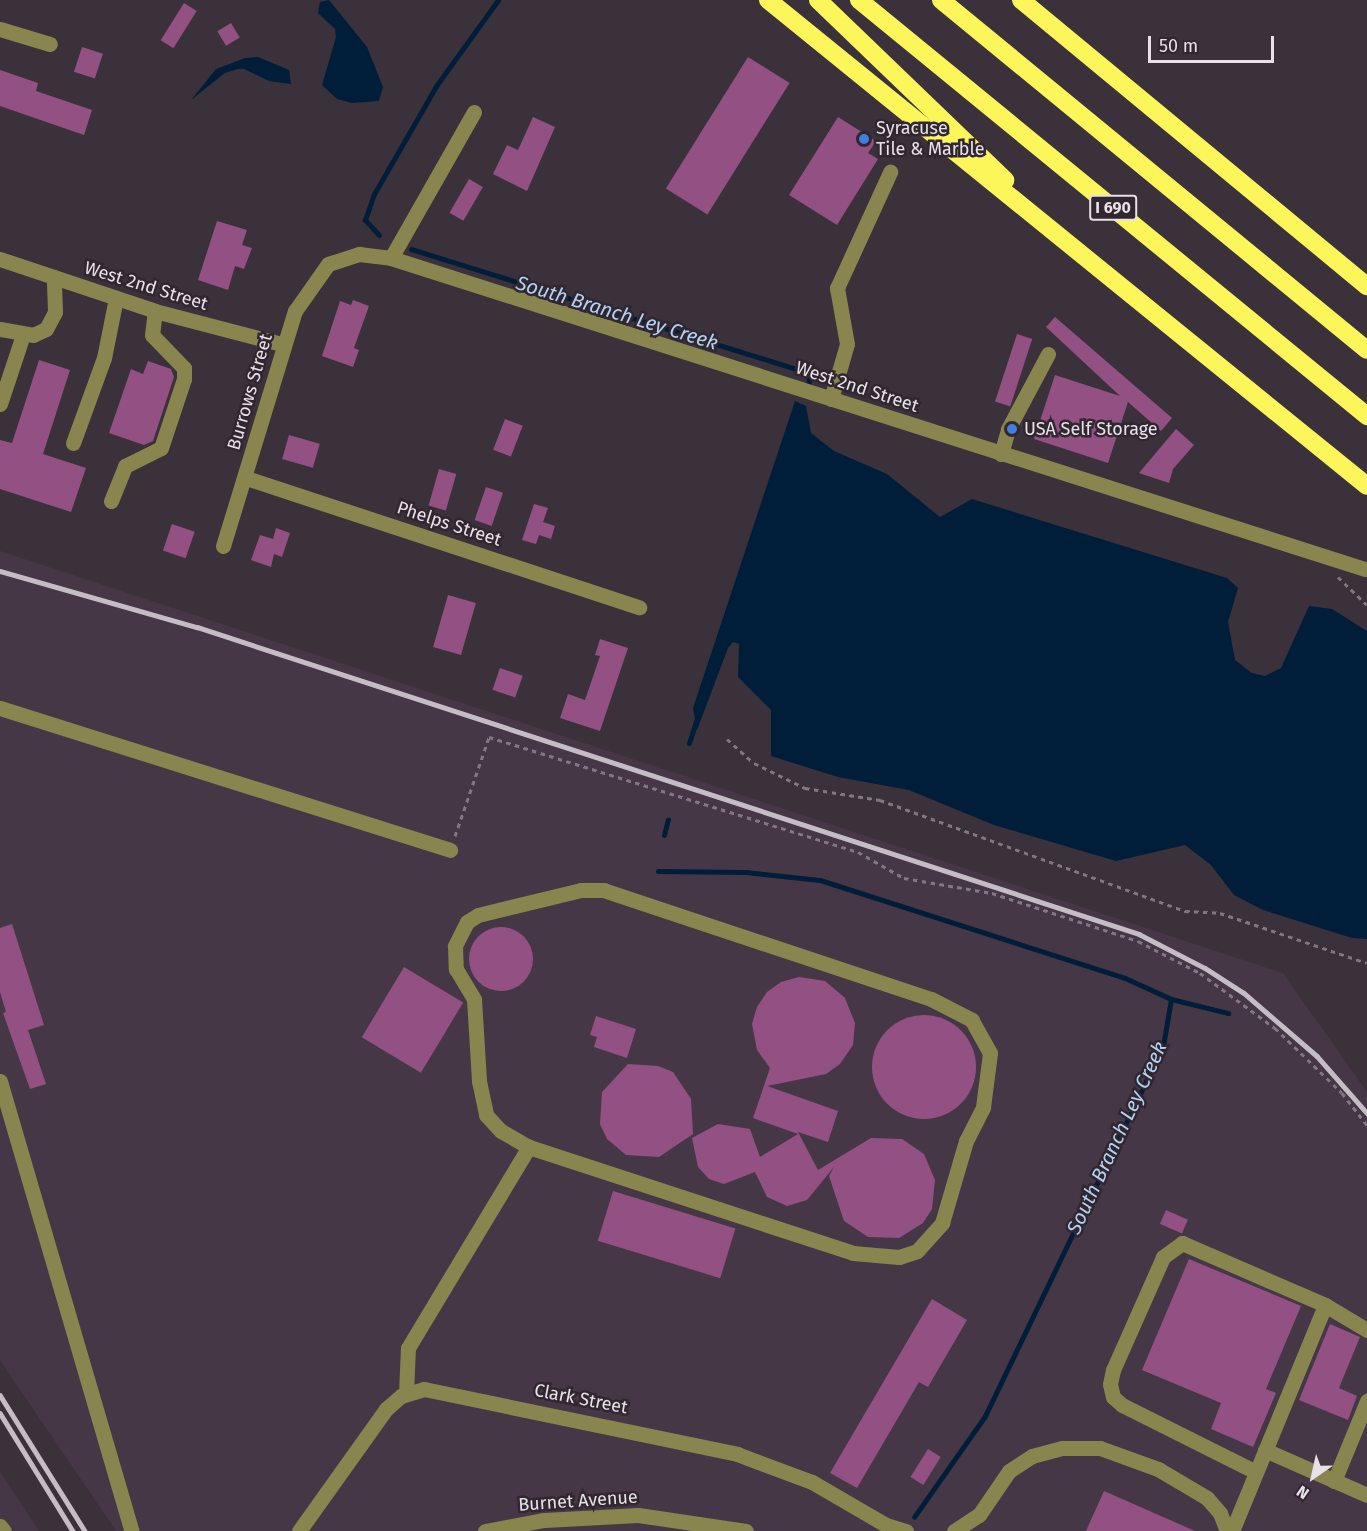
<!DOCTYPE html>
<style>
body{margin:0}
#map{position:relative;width:1367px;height:1531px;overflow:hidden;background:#3b313b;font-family:"Fira Sans",sans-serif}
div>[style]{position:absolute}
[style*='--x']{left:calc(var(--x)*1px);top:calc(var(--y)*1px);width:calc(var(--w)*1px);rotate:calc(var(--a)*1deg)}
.built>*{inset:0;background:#463746}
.water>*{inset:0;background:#001d3a}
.stream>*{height:5px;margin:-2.5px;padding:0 2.5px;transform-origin:2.5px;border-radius:2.5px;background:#001d3a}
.building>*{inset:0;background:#935083;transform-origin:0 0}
.round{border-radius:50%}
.path>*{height:3px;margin-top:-1.5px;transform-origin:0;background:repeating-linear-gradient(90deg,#817881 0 4.5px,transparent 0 9px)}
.minor>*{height:15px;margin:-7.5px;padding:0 7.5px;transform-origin:7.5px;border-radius:7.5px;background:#88864e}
.highway>*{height:18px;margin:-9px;padding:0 9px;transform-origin:9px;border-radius:9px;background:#fdf65a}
.rail>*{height:4.5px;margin:-2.25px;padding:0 2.25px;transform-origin:2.25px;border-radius:2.25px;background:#c5bdc5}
.dots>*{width:16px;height:16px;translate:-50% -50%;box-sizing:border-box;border:3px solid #312731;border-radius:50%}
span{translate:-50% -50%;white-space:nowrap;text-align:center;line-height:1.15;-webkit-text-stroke:5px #312731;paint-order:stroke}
.shield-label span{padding:2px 4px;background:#312731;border:2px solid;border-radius:4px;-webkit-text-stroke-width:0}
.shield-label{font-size:16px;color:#e8e1e8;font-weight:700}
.poi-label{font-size:18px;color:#e8e1e8}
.left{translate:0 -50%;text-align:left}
.street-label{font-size:18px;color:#e8e1e8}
.water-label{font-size:20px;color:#b3d2f3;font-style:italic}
.north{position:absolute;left:1283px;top:1447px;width:60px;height:60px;-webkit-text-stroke:4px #312731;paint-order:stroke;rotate:214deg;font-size:16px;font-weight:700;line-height:24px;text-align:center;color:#e8e1e8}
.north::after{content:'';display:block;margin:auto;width:21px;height:27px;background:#e8e1e8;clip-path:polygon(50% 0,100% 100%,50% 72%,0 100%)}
.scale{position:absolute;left:1148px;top:36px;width:126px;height:27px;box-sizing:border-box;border:3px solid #e8e1e8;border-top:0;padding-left:8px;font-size:18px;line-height:21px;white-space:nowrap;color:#e8e1e8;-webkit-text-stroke:4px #312731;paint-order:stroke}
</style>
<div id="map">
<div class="built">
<i style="clip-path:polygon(0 551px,1283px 973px,1367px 1092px,1367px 1531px,116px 1531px,0 1360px)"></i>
<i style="clip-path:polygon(0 1472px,39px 1531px,0 1531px)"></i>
</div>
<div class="water">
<i style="clip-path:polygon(329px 0,367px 47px,383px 87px,379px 101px,352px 103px,337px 99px,322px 85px,336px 37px,335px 29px,318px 13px,320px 2px)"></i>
<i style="clip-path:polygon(258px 57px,289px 70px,291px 84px,269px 81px,244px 69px,238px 69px,225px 73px,191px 100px,216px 69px,245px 58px)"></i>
<i style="clip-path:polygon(795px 401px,806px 406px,811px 433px,834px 451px,887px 474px,940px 517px,972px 499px,1227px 578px,1238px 588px,1228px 622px,1235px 660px,1252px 673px,1265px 676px,1281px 668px,1309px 606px,1332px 609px,1367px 631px,1367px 939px,1352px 938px,1263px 910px,1234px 895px,1211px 865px,1185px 845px,1116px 861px,994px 825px,909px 790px,838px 777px,771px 756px,771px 710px,738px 677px,739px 644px,733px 642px,728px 648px,697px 730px,693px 708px)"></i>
</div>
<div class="stream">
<i style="--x:379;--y:235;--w:21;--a:-133"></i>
<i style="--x:365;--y:220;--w:28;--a:-71"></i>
<i style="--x:374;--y:194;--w:125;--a:-60.1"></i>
<i style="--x:436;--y:86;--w:106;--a:-54.2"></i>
<i style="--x:411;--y:249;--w:418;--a:17.3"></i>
<i style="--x:810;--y:373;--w:14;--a:98"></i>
<i style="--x:689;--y:743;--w:25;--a:-72"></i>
<i style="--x:664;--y:835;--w:16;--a:-76"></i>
<i style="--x:658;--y:871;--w:88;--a:0.7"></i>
<i style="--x:746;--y:872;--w:74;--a:6.2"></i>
<i style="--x:820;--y:880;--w:320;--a:17.8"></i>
<i style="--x:1125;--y:978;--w:51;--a:24.5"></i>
<i style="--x:1171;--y:999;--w:48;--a:99.7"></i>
<i style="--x:1163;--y:1046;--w:411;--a:115.7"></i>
<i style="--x:985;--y:1416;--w:123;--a:125.1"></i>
<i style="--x:1171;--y:999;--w:59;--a:13.8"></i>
</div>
<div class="building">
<i style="left:184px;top:3px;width:15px;height:44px;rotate:32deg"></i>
<i style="left:231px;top:23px;width:17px;height:16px;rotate:59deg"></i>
<i style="left:82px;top:47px;width:22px;height:26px;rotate:18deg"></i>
<i style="left:748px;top:57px;width:49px;height:155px;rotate:32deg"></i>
<i style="clip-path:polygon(0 70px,38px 83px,36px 91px,92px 110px,84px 135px,0 106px)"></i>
<i style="clip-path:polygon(533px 117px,555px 127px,527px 191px,493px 174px,507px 145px,518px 150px)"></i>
<i style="clip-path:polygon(838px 117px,876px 141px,868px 153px,878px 159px,837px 225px,789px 195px)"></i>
<i style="left:469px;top:179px;width:16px;height:39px;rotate:30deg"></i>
<i style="clip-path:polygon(217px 221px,247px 230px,242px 245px,252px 248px,244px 269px,235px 266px,228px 290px,198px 280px)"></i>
<i style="clip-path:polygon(353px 300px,369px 306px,354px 348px,359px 350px,353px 367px,322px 356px,340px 301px,351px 305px)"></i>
<i style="clip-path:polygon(1055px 317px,1172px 418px,1161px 431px,1128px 402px,1108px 463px,1034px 439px,1055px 375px,1120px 396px,1046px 327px)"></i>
<i style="left:1017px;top:334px;width:16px;height:71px;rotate:18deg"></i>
<i style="clip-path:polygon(39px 360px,70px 370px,43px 454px,86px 468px,71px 512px,0 489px,0 440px,12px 443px)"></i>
<i style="clip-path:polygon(148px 361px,171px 369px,174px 377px,153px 441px,144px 445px,109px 433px,131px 369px,143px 374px)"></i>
<i style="left:505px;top:419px;width:19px;height:33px;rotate:21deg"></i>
<i style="clip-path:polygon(1176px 429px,1194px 445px,1173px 469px,1169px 483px,1139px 473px)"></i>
<i style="left:289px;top:435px;width:32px;height:25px;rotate:16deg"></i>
<i style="left:439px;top:469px;width:18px;height:38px;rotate:16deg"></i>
<i style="left:486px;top:487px;width:18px;height:35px;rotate:19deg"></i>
<i style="clip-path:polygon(534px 504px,548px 508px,543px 522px,555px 526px,551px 539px,539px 535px,536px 544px,522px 540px)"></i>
<i style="left:172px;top:524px;width:24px;height:28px;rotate:19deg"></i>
<i style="clip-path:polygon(276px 528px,290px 533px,282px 557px,274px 554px,271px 567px,251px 560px,260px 535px,273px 539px)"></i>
<i style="left:448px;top:595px;width:29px;height:54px;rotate:16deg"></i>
<i style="clip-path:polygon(600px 639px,628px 648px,600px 731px,560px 718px,568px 694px,585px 700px,600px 656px,595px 655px)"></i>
<i style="left:500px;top:668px;width:24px;height:23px;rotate:19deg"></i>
<i style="clip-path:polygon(12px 924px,44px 1025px,28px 1030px,46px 1084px,30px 1089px,3px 1013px,6px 1012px,0 992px,0 928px)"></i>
<i class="round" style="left:469px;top:927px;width:64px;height:64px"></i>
<i style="left:404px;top:967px;width:69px;height:82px;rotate:31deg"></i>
<i style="clip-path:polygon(799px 977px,825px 981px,845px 998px,855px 1023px,853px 1045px,840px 1064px,826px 1074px,767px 1086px,838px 1111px,828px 1142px,798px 1132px,818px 1170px,871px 1138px,902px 1139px,924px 1154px,935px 1180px,932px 1209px,923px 1223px,899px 1238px,868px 1237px,844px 1221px,829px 1176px,834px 1167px,807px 1200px,787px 1206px,767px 1197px,755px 1172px,724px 1184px,709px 1179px,698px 1167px,692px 1138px,718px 1124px,750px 1129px,760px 1157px,798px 1134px,753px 1118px,770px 1068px,757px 1050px,752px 1024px,757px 1007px,767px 992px,781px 982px)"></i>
<i class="round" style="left:872px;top:1015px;width:104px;height:104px"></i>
<i style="clip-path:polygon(596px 1016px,636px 1029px,627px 1058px,594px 1047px,597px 1037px,590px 1035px)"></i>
<i style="clip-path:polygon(628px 1064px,658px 1066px,673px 1072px,691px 1099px,693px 1134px,659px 1157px,626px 1155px,607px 1139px,600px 1124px,602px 1092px)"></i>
<i style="left:613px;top:1191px;width:128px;height:52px;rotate:17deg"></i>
<i style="left:1166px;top:1210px;width:24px;height:15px;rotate:24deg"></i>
<i style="clip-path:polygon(1189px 1259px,1301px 1306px,1266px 1389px,1276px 1393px,1253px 1447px,1211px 1429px,1221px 1403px,1142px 1370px)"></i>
<i style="clip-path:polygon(932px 1299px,967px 1320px,928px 1387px,919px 1382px,857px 1488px,830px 1473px)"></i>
<i style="clip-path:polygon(1330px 1324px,1360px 1337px,1339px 1388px,1357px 1396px,1348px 1420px,1299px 1400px)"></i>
<i style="left:928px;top:1449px;width:15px;height:33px;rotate:32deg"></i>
<i style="clip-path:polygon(1104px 1491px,1195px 1531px,1086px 1531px)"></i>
</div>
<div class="path">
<i style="--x:1338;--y:577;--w:40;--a:44"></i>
<i style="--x:727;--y:739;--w:36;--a:42"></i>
<i style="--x:754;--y:763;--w:57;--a:26.1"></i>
<i style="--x:805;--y:788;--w:76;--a:9.1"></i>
<i style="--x:880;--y:800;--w:325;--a:20"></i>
<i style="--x:1185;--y:911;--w:35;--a:3"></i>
<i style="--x:1220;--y:913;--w:155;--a:18.8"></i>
<i style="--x:455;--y:836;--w:105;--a:-71"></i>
<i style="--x:489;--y:737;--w:387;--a:17.3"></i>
<i style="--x:858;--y:852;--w:53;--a:29.5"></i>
<i style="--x:904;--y:878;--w:89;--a:9.7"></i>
<i style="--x:992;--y:893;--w:154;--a:18.2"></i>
<i style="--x:1138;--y:941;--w:70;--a:27.3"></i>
<i style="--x:1200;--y:973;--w:93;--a:36.3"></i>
<i style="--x:1275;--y:1028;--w:93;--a:44.1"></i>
<i style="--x:1342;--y:1093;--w:41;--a:52"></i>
</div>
<div class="minor">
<i style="--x:0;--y:29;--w:52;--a:16.7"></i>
<i style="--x:391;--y:258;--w:168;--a:-60.4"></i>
<i style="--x:0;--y:259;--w:163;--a:18.5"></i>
<i style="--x:155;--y:311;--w:131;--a:14.6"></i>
<i style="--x:0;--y:329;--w:34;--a:10"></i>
<i style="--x:33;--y:335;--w:14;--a:-25"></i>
<i style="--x:46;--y:329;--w:19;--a:-62"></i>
<i style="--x:55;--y:312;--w:35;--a:-92"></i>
<i style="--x:831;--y:399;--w:57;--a:-73.8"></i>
<i style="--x:847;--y:344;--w:57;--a:-100.1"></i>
<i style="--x:837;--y:288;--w:128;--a:-65.4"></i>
<i style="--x:0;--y:404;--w:73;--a:-71.6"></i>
<i style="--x:73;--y:443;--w:90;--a:-70"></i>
<i style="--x:104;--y:358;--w:61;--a:-78.7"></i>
<i style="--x:1001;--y:454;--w:26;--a:-74"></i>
<i style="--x:1008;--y:429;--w:85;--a:-61.9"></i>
<i style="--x:246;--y:478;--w:414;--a:18.2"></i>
<i style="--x:111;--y:501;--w:38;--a:-68"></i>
<i style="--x:125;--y:466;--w:40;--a:-26.6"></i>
<i style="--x:161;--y:448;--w:73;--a:-71.6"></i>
<i style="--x:184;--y:379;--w:11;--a:-90"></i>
<i style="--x:184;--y:368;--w:46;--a:-134.1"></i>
<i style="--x:152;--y:335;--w:24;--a:-83"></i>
<i style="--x:223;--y:546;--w:246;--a:-73"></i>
<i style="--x:295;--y:311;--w:57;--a:-54.9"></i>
<i style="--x:328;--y:264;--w:33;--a:-18"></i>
<i style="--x:359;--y:254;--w:32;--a:7"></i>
<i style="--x:391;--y:258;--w:1022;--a:17.71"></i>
<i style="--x:0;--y:708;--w:472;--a:17.5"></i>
<i style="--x:0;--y:1081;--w:469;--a:73.7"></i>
<i style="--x:406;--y:1393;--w:45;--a:-87.5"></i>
<i style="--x:408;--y:1348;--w:235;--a:-59"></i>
<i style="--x:529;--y:1147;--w:341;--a:18.1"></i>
<i style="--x:853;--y:1253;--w:46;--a:5"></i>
<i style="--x:899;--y:1257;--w:19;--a:-18"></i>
<i style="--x:917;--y:1251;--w:38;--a:-48"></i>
<i style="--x:942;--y:1223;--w:85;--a:-73.7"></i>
<i style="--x:966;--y:1141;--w:38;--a:-63"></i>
<i style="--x:983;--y:1107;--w:54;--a:-82.6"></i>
<i style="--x:990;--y:1053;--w:38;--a:-119"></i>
<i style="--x:972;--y:1020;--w:46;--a:-152.9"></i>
<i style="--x:931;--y:999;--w:345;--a:-161.6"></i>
<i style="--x:604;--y:890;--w:23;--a:180"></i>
<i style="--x:581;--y:890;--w:106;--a:166.4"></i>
<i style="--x:478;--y:915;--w:13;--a:148"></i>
<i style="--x:467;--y:922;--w:27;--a:117"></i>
<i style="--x:455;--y:946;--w:23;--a:88"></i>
<i style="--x:456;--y:969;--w:35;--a:59"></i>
<i style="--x:474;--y:999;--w:82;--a:86.5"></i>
<i style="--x:479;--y:1081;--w:35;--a:78"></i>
<i style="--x:486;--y:1115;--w:22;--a:47"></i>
<i style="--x:501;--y:1131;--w:32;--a:30"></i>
<i style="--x:1265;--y:1450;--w:111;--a:23.8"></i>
<i style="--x:1256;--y:1472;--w:150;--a:-153.4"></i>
<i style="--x:1122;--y:1405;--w:12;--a:-138"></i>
<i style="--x:1113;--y:1397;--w:13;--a:-103"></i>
<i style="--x:1110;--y:1384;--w:14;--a:-78"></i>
<i style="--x:1113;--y:1370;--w:124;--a:-66.1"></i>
<i style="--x:1163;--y:1257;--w:24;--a:-36"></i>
<i style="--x:1182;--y:1243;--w:156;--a:23.4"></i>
<i style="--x:1334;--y:1481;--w:87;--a:-67.6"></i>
<i style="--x:0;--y:1526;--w:6;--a:51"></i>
<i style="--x:299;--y:1531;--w:150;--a:-54.5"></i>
<i style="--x:386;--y:1409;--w:20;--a:-41"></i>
<i style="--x:401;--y:1396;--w:24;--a:-17"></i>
<i style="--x:424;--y:1389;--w:320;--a:11.7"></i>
<i style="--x:737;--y:1454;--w:80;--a:20.5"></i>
<i style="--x:812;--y:1482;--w:86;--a:30.2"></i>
<i style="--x:886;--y:1525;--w:21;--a:17"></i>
<i style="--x:485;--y:1531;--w:60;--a:-10.6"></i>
<i style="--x:544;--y:1520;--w:94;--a:-3"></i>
<i style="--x:638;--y:1515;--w:109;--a:8.4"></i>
<i style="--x:954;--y:1531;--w:30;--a:-33"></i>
<i style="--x:979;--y:1515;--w:53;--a:-55.7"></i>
<i style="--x:1009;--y:1471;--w:27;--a:-33"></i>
<i style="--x:1032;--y:1456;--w:31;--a:-15"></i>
<i style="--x:1062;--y:1448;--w:38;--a:0"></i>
<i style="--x:1100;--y:1448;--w:62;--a:19.9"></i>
<i style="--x:1158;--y:1469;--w:57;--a:30.6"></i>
<i style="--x:1207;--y:1498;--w:20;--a:49"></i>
<i style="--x:1220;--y:1513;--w:19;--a:69"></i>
<i style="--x:1232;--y:1531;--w:244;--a:-67.6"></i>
<i style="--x:1325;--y:1305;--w:49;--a:30.8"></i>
</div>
<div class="highway">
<i style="--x:768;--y:0;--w:771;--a:39.05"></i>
<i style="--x:818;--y:0;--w:260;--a:43.9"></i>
<i style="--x:859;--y:0;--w:657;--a:39.31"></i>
<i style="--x:941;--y:0;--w:551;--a:39.41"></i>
<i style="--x:1021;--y:0;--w:449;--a:39.6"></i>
</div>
<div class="rail">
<i style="--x:0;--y:571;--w:205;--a:15.9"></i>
<i style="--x:197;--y:627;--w:991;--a:18.05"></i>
<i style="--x:1139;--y:934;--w:74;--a:27.3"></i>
<i style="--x:1205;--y:968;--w:46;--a:32.7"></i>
<i style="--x:1244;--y:993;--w:96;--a:40.8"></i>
<i style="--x:1317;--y:1056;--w:76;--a:48.7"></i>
<i style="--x:0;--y:1395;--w:160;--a:58"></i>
<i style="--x:0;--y:1413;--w:139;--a:58.3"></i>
</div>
<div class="dots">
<i style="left:864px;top:139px;background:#3f7fe0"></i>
<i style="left:1012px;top:429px;background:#3f7fe0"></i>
</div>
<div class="shield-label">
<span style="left:1113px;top:208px">I 690</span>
</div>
<div class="poi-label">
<span class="left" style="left:876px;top:139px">Syracuse<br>Tile &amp; Marble</span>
<span class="left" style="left:1024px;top:429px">USA Self Storage</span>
</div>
<div class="street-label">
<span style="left:146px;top:286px;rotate:17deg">West 2nd Street</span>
<span style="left:857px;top:387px;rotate:18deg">West 2nd Street</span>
<span style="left:250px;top:392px;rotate:-74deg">Burrows Street</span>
<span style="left:449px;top:524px;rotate:18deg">Phelps Street</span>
<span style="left:581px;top:1399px;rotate:11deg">Clark Street</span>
<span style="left:578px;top:1501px;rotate:-4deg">Burnet Avenue</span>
</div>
<div class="water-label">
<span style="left:617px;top:313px;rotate:17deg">South Branch Ley Creek</span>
<span style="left:1117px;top:1138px;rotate:-65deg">South Branch Ley Creek</span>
</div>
<div class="north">N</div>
<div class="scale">50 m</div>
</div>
